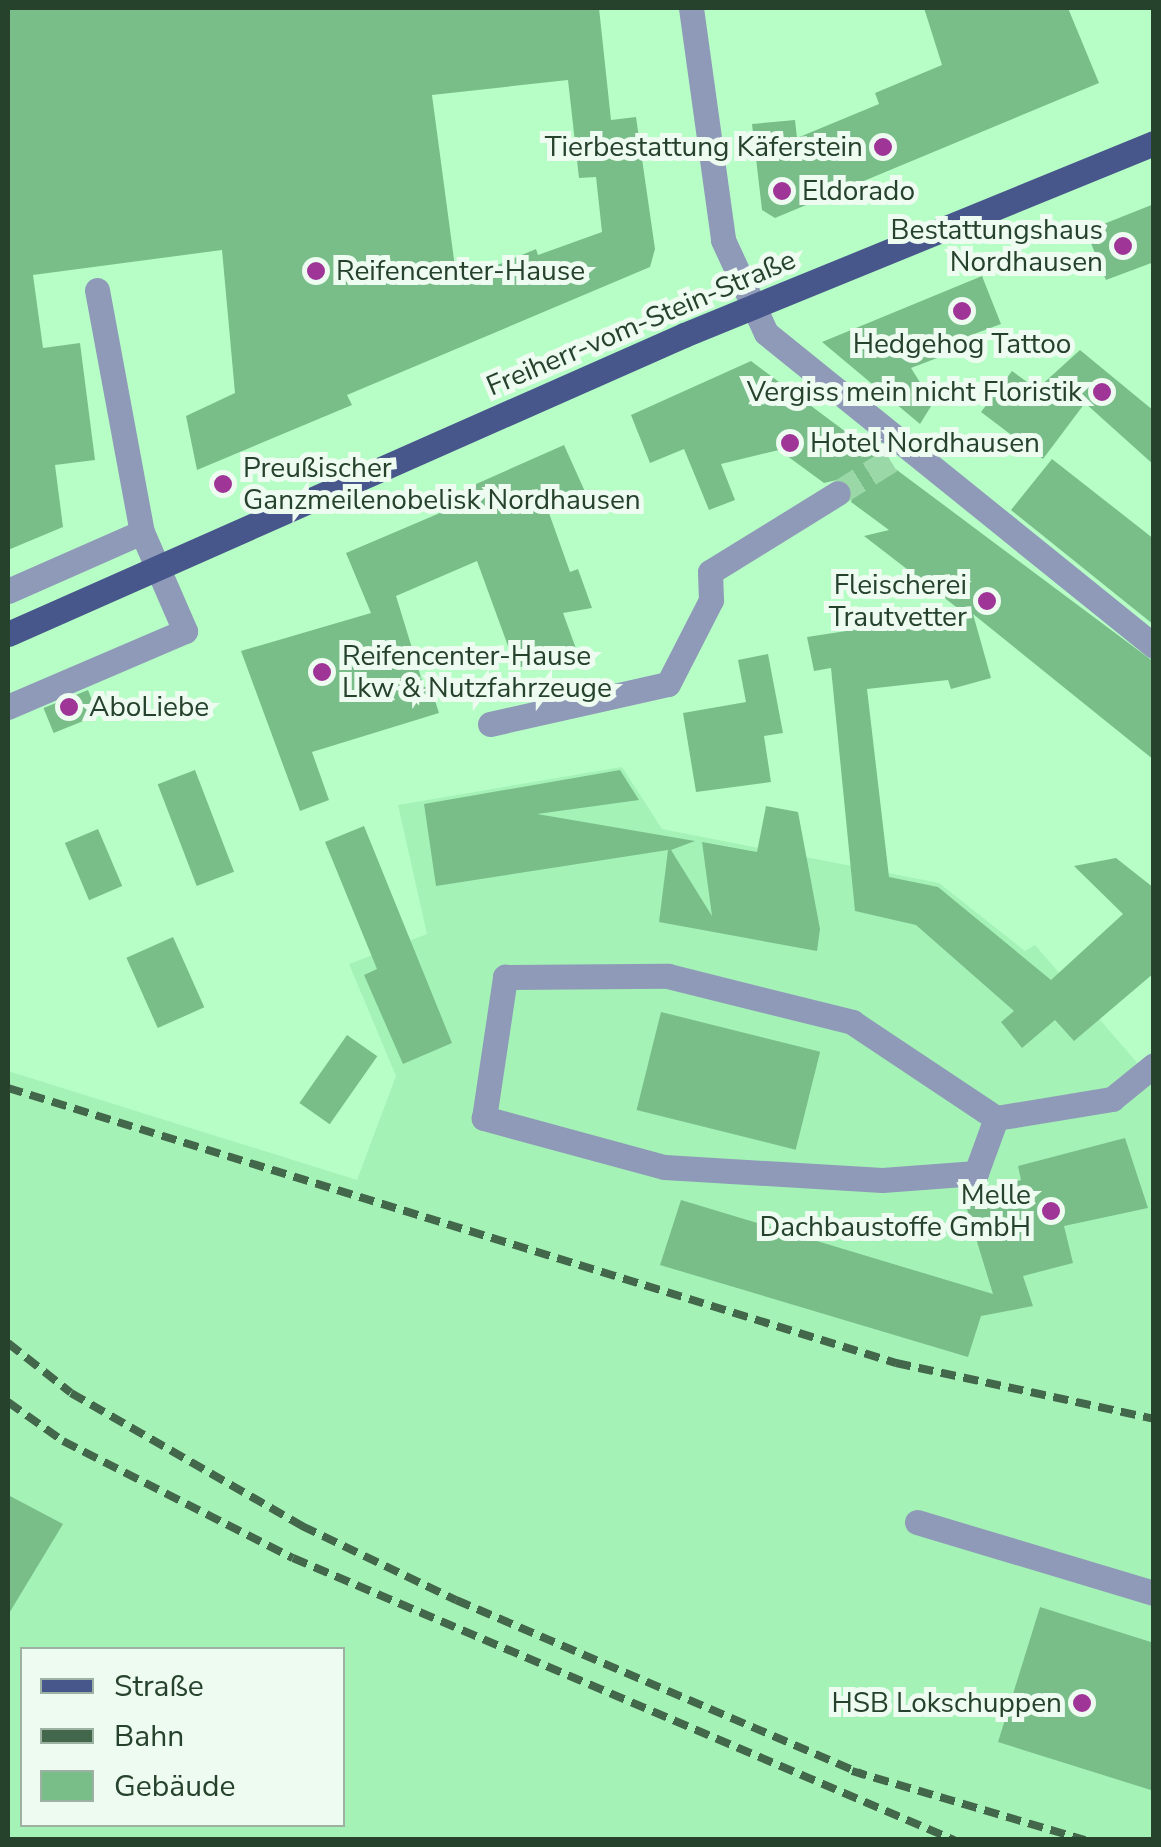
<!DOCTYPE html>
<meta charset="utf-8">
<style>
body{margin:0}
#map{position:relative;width:1161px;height:1847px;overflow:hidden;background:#b7fec6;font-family:"Nunito Sans",sans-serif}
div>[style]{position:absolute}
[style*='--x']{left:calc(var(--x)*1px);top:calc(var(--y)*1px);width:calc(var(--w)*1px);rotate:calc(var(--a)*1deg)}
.built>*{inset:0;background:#a4f2b6}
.building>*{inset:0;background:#79be89;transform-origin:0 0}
.minor-tunnel>*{height:25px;margin-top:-12.5px;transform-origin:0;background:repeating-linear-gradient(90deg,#9ad8a7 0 25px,transparent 0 37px)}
.minor>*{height:25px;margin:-12.5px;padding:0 12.5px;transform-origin:12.5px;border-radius:12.5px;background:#8f99b8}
.major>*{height:25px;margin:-12.5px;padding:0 12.5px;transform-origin:12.5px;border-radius:12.5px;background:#47568b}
.rail>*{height:8px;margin-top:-4px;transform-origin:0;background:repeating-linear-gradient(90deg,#43674a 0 15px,transparent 0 23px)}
.dots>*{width:28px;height:28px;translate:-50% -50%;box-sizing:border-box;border:5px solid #edfbf0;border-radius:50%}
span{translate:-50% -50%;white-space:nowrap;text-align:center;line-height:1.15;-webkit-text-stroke:10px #edfbf0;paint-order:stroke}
.poi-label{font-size:28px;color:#26422c}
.right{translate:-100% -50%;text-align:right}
.left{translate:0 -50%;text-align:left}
.street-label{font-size:28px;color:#26422c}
.frame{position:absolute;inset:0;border:10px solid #26422c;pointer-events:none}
.legend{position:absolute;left:20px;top:1647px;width:325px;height:180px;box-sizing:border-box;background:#edfbf0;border:2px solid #9db1a2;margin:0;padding:12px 18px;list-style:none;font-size:30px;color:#26422c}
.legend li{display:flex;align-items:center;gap:20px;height:50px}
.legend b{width:50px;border:2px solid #9db1a2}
</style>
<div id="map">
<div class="built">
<i style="clip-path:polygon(evenodd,622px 767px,662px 829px,939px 883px,1025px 951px,1035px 945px,1153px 1081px,1153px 1839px,8px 1839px,8px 1071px,357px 1180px,396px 1076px,349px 964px,427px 934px,398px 805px,622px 767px,22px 1650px,342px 1650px,342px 1824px,22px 1824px,22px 1650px)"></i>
</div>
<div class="building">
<i style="clip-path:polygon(evenodd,8px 8px,599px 8px,611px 120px,636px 117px,655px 249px,650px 267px,347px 395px,352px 405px,197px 470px,186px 416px,235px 393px,222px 250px,33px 275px,43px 348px,80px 343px,95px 460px,55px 465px,63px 527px,8px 550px,8px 8px,568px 80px,579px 178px,596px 177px,602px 232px,538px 255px,536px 249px,457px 282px,432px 95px,568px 80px)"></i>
<i style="clip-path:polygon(924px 8px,1068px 8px,1099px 83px,775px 218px,762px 210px,752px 124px,795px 120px,797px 138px,879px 104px,875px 93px,942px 65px)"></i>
<i style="clip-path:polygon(1154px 204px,1154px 262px,1106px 280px,1086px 231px)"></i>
<i style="clip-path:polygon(982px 276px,1001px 324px,942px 346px,945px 355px,911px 368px,933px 403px,920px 424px,822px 342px)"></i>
<i style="clip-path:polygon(1080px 350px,1154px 411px,1154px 465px,1085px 403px,1043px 459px,981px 412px,1012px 371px,1037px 389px)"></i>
<i style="clip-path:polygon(751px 361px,1154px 662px,1154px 760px,973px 614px,991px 678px,951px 689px,948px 680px,867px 689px,889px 877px,938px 887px,1051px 980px,1123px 914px,1074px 866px,1116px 858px,1154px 888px,1154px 973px,1074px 1041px,1055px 1020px,1022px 1048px,1001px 1022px,1014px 1011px,916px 925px,855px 911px,831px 668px,814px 671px,807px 637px,964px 613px,864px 536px,889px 530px,851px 502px,854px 492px,845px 478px,824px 483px,779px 450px,721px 464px,735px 500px,709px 510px,684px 449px,650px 463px,631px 415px)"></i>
<i style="clip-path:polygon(564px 445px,587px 496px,549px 513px,570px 572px,578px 569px,592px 608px,563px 613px,578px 654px,516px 668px,477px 561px,396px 596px,424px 687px,430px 685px,439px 713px,312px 752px,329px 800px,300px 811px,241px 651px,371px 613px,346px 553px,454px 507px,449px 496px)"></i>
<i style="clip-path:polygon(1052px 459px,1154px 539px,1154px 625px,1011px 510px)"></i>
<i style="clip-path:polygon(768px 654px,783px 733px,764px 736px,771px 782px,696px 792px,683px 713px,746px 702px,738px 660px)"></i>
<i style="left:88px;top:690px;width:27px;height:48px;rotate:68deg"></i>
<i style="left:195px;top:770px;width:109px;height:40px;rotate:69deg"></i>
<i style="clip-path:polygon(620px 770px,639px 800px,537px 814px,695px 841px,671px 850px,712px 916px,702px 842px,757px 852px,766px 806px,798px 812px,820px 929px,817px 951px,659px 922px,668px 850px,436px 886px,424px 804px)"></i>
<i style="clip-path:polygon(364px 826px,452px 1043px,403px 1064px,364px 975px,377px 969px,325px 842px)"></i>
<i style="left:98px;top:829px;width:62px;height:36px;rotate:67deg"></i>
<i style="left:173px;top:937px;width:77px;height:51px;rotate:66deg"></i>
<i style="left:661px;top:1012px;width:164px;height:101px;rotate:14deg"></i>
<i style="left:347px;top:1035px;width:37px;height:83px;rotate:35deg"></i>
<i style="clip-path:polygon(1125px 1138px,1148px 1208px,1064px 1226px,1073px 1263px,1023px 1276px,1033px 1306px,981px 1316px,968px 1357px,660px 1265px,681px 1200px,993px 1294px,963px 1196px,1021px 1180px,1018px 1166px)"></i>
<i style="clip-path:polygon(8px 1495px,63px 1524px,8px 1615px)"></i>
<i style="clip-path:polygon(1040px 1607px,1154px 1643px,1154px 1791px,998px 1742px)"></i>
</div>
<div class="minor-tunnel">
<i style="--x:838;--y:493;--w:62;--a:-31.9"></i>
</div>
<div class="minor">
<i style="--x:691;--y:8;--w:234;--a:82.1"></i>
<i style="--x:723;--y:240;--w:102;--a:65.2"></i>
<i style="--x:766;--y:333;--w:499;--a:38.9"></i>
<i style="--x:97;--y:290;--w:246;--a:79.5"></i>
<i style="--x:8;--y:591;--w:146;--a:-23.8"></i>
<i style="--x:142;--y:532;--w:108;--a:66.5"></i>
<i style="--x:185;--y:631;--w:193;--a:156.8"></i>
<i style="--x:490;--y:724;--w:182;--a:-12.7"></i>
<i style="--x:668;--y:684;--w:94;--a:-62.9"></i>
<i style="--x:711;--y:600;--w:28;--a:-92"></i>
<i style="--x:710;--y:572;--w:150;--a:-31.7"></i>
<i style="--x:996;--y:1118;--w:59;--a:110"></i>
<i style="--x:976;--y:1173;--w:94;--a:175.7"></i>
<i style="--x:882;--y:1180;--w:218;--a:-176.6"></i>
<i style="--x:664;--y:1167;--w:187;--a:-164.8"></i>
<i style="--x:484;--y:1118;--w:143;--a:-81.5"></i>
<i style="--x:505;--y:977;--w:163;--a:-0.4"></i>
<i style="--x:668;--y:976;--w:190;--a:14"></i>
<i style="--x:852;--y:1022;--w:173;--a:33.7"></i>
<i style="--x:996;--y:1118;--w:118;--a:-9.3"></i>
<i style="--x:1112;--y:1099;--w:54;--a:-39"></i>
<i style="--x:917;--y:1522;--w:247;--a:16.7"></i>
</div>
<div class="major">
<i style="--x:8;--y:634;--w:739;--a:-23.86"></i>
<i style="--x:684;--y:335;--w:508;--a:-22.22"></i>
</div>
<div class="rail">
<i style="--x:8;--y:1088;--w:930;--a:17.21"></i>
<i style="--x:896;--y:1363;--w:264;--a:12.2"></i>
<i style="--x:8;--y:1343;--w:80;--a:38.4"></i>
<i style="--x:71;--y:1393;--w:267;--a:29.9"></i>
<i style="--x:302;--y:1526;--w:171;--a:25.7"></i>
<i style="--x:456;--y:1600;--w:444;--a:23.2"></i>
<i style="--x:8;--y:1402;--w:67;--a:35.3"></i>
<i style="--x:63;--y:1441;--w:258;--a:27"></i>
<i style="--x:293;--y:1558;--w:719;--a:23.1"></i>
<i style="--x:852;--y:1771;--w:243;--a:16.5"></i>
</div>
<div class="dots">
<i style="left:883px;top:147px;background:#9e3597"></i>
<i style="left:782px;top:191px;background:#9e3597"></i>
<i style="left:1123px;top:246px;background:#9e3597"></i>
<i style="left:316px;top:271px;background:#9e3597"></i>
<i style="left:962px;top:311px;background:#9e3597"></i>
<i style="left:1102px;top:392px;background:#9e3597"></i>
<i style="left:790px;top:443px;background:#9e3597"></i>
<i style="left:223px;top:484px;background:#9e3597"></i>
<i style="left:987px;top:601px;background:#9e3597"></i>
<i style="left:322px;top:672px;background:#9e3597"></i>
<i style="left:69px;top:707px;background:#9e3597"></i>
<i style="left:1051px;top:1211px;background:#9e3597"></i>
<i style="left:1082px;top:1703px;background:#9e3597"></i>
</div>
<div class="poi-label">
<span class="right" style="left:863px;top:147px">Tierbestattung Käferstein</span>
<span class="left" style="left:802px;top:191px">Eldorado</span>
<span class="right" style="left:1103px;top:246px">Bestattungshaus<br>Nordhausen</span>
<span class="left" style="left:336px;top:271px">Reifencenter-Hause</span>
<span style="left:962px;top:344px">Hedgehog Tattoo</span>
<span class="right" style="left:1082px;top:392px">Vergiss mein nicht Floristik</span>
<span class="left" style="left:810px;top:443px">Hotel Nordhausen</span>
<span class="left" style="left:243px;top:484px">Preußischer<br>Ganzmeilenobelisk Nordhausen</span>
<span class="right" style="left:967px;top:601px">Fleischerei<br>Trautvetter</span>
<span class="left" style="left:342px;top:672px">Reifencenter-Hause<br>Lkw &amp; Nutzfahrzeuge</span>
<span class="left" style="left:89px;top:707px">AboLiebe</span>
<span class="right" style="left:1031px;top:1211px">Melle<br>Dachbaustoffe GmbH</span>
<span class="right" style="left:1062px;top:1703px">HSB Lokschuppen</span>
</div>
<div class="street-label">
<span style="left:641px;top:323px;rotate:-23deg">Freiherr-vom-Stein-Straße</span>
</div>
<div class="frame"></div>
<ul class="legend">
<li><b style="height:12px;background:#47568b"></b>Straße</li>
<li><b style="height:12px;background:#43674a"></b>Bahn</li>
<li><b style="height:28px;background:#79be89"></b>Gebäude</li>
</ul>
</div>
